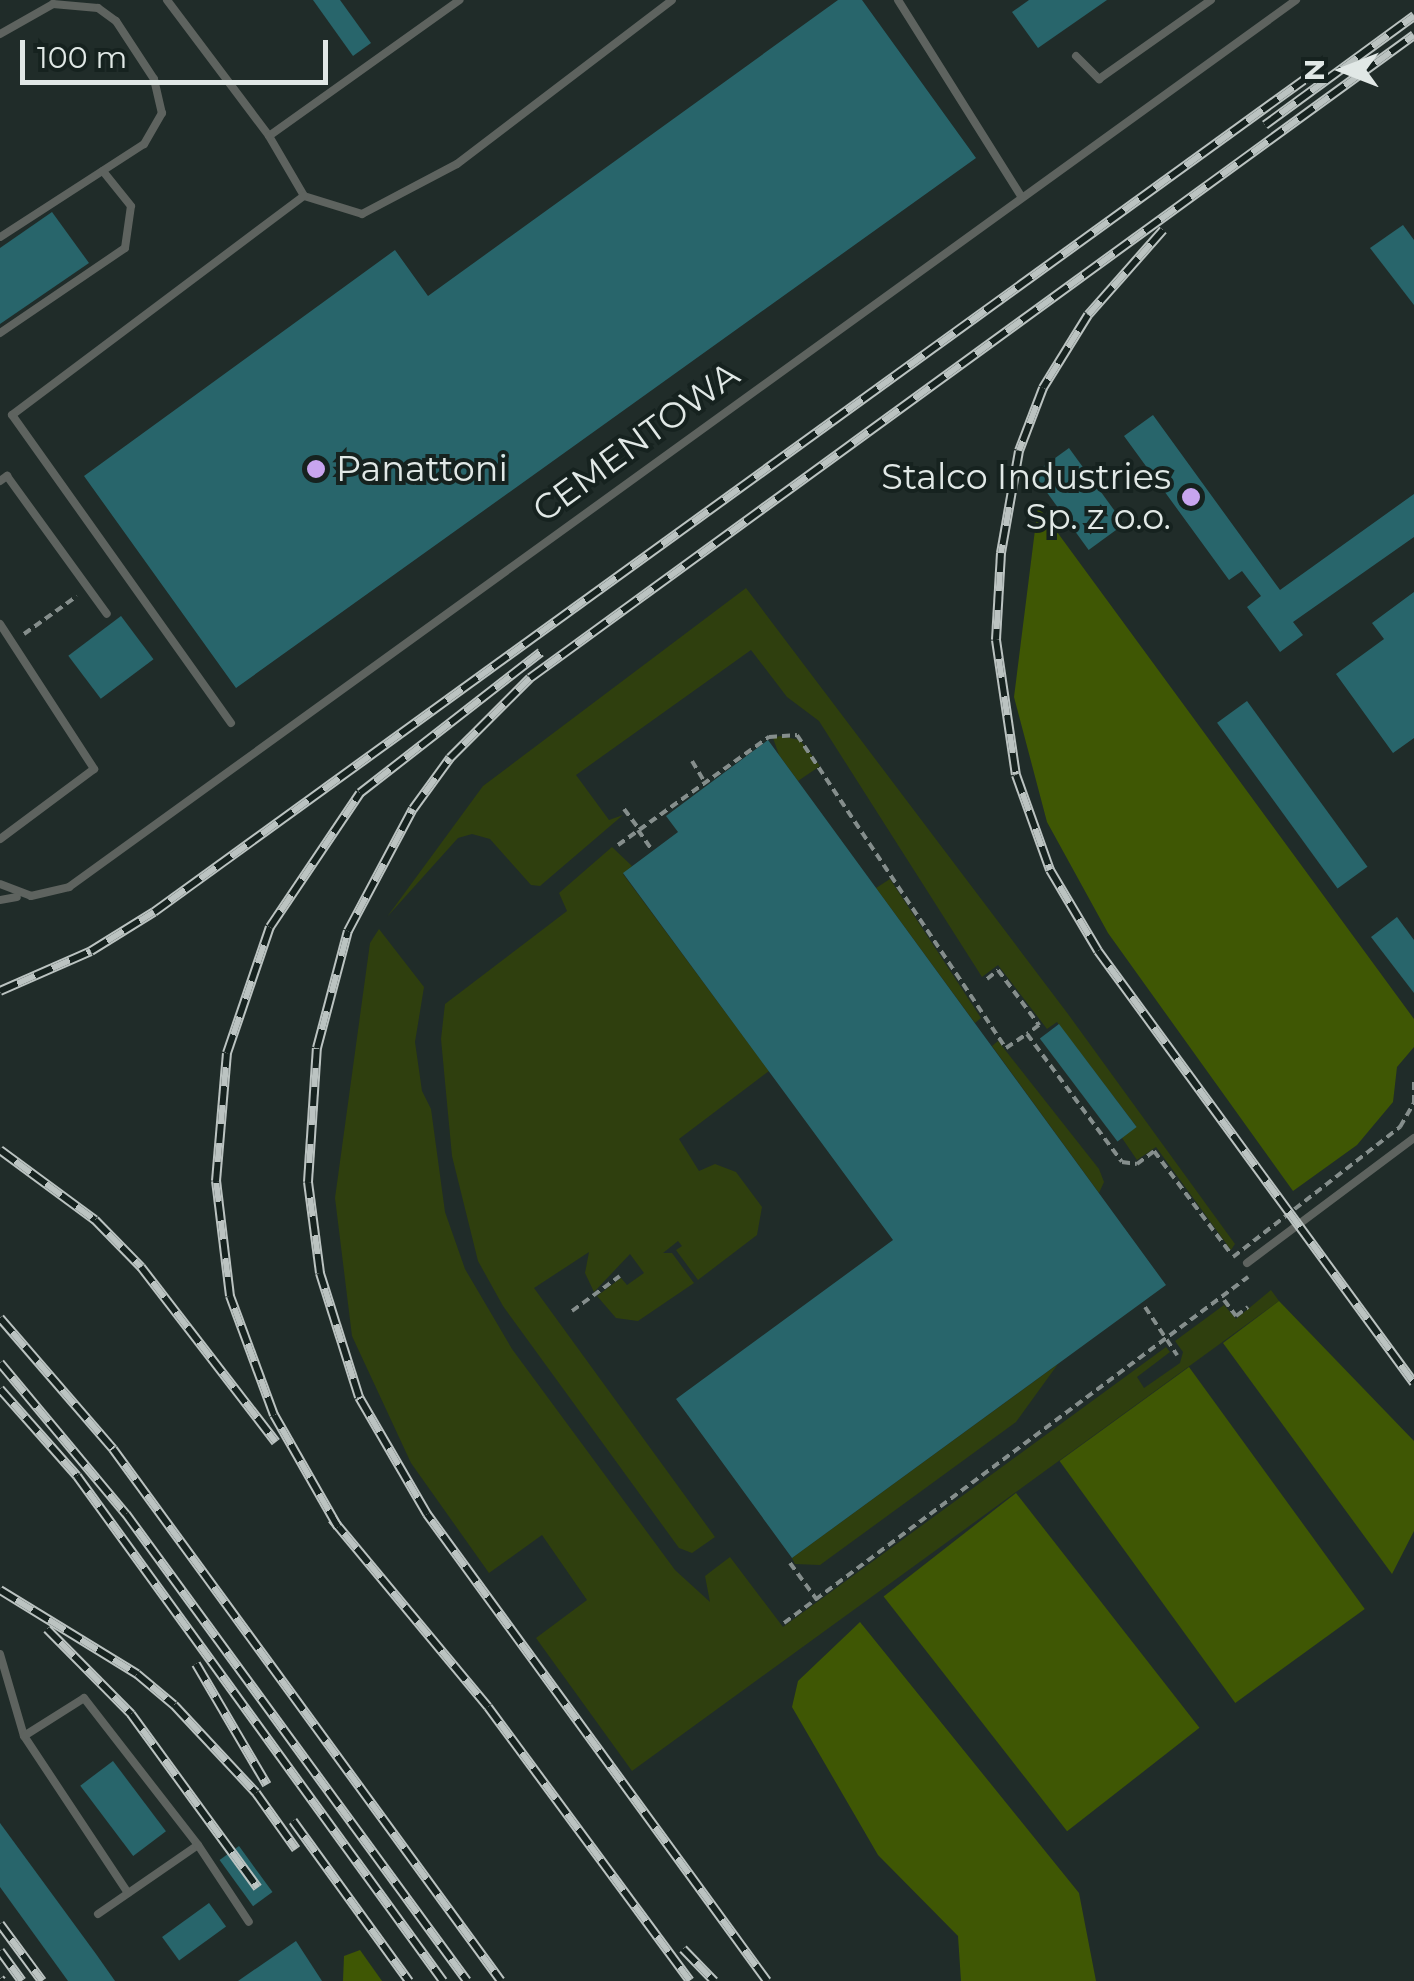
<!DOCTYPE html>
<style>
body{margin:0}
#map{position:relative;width:1414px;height:1981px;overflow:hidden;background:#202c29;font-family:Montserrat,sans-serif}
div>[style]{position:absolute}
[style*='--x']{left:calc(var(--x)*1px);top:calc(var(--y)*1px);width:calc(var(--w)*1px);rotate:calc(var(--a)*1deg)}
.green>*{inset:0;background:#2f3f0e}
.forest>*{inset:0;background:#3f5704;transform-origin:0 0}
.building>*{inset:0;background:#28656b;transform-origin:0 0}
.path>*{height:4px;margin-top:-2px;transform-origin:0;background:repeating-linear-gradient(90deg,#858e8c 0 8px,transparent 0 13px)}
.service>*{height:8px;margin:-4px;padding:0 4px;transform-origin:4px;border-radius:4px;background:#5e635f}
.rail>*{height:10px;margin-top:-5px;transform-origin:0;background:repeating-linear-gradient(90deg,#16221f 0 19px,#bbc3c1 0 38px);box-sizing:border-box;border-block:2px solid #bbc3c1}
.dots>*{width:28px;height:28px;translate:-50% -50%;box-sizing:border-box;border:5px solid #16221f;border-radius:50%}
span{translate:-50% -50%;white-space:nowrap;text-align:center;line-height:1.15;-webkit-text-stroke:8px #16221f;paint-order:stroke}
.street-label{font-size:35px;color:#e1e8e6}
.poi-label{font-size:35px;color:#e1e8e6}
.left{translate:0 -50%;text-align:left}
.right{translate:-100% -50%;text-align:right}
.north{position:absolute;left:1294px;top:20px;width:100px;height:100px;-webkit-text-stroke:8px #16221f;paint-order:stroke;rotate:270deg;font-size:28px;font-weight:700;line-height:40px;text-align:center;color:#e1e8e6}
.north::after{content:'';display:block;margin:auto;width:35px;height:45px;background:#e1e8e6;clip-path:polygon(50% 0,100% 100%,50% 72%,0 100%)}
.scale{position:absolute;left:20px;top:40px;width:308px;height:45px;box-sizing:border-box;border:5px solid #e1e8e6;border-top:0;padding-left:12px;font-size:30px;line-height:35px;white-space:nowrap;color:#e1e8e6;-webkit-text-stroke:8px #16221f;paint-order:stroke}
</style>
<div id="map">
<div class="green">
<i style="clip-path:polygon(746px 588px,1068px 1014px,1235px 1244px,1231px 1250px,1156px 1147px,1137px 1160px,1122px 1138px,1136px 1126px,1057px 1022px,1047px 1029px,998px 965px,982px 977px,819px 721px,787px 697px,751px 650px,576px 775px,609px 820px,623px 815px,540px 886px,531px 885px,490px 839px,472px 834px,458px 838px,387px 917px,483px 786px)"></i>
<i style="clip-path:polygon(780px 736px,800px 740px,820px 766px,798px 781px,779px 755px,773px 738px)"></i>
<i style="clip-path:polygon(612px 847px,632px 866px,623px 874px,769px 1071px,679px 1139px,699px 1171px,715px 1164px,736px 1172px,762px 1207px,757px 1235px,698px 1280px,676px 1250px,682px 1246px,678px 1241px,663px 1253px,672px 1253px,694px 1283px,638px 1321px,616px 1318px,597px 1296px,621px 1278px,627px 1285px,644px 1273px,630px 1254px,594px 1292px,585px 1273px,589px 1252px,534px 1288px,715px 1537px,692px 1553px,679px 1548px,503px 1306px,478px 1261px,452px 1156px,441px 1039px,445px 1004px,567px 911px,559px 893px)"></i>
<i style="clip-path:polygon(890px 879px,981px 1018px,975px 1023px,876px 888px)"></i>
<i style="clip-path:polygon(379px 929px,424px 987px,415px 1042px,422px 1091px,431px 1109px,445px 1212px,465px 1269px,512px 1349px,675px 1570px,710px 1602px,705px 1576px,730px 1557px,783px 1627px,1166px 1347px,1170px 1352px,1137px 1377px,1144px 1388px,1180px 1363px,1183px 1352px,1175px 1341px,1224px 1305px,1236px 1319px,1271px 1290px,1279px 1301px,632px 1771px,536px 1638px,587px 1600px,542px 1535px,489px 1573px,411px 1463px,352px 1336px,335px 1198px,370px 943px)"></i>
<i style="clip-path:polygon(998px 1041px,1099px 1169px,1104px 1182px,1099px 1193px,992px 1046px)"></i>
<i style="clip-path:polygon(1058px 1364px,1016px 1422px,820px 1565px,795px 1564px,792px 1558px)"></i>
</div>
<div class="forest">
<i style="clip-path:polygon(1038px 506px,1414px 1019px,1414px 1047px,1397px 1067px,1393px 1102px,1357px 1145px,1293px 1191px,1108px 933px,1047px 822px,1014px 697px)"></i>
<i style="clip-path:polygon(1279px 1301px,1414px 1441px,1414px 1531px,1392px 1574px,1223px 1343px)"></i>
<i style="left:1189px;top:1367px;width:299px;height:160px;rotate:54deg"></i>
<i style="left:1016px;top:1493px;width:298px;height:168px;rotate:52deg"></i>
<i style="clip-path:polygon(860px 1622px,1079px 1893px,1096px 1981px,961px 1981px,958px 1936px,878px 1855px,792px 1707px,798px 1681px)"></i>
<i style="clip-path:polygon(360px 1950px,382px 1981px,343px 1981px,344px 1956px)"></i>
</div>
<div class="building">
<i style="clip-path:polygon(313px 0,340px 0,371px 43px,353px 56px)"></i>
<i style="clip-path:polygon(838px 0,862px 0,976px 158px,236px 688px,84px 476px,395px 250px,428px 296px)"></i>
<i style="clip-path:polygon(1029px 0,1107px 0,1038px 48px,1012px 12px)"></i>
<i style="clip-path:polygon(52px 212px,89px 263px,0 324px,0 248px)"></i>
<i style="clip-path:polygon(1403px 225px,1414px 240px,1414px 305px,1370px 248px)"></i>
<i style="clip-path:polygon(1153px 415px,1280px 590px,1414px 494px,1414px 537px,1293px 622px,1303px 635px,1280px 652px,1247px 607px,1261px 596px,1242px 571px,1229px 580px,1124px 436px)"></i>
<i style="left:1069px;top:448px;width:94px;height:44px;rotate:54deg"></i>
<i style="clip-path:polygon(1414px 592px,1414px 738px,1393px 753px,1336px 674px,1384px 639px,1372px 623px)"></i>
<i style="left:121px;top:616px;width:54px;height:66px;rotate:53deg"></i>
<i style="left:1247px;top:701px;width:205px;height:37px;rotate:54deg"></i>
<i style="clip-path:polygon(768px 740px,1166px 1285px,792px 1558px,676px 1399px,893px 1240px,623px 873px,678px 832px,666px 816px)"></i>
<i style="clip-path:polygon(1397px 917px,1414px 940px,1414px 993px,1371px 937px)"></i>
<i style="left:1059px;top:1024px;width:129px;height:24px;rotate:53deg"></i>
<i style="left:113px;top:1761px;width:88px;height:41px;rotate:53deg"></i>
<i style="clip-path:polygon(0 1823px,96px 1954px,115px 1981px,68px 1981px,0 1887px)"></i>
<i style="left:239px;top:1846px;width:57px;height:24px;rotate:54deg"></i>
<i style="left:209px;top:1903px;width:29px;height:58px;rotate:54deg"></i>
<i style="clip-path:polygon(296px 1941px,322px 1981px,238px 1981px)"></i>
</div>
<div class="path">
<i style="--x:24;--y:634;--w:65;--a:-35.6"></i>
<i style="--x:692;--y:761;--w:26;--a:59"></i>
<i style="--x:624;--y:809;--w:25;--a:53"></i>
<i style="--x:638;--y:830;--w:24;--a:55"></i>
<i style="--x:618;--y:845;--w:186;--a:-35.6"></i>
<i style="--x:769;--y:737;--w:28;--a:-4"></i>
<i style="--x:797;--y:735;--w:376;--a:56.3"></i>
<i style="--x:1006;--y:1048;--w:25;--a:-34"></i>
<i style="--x:987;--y:979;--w:14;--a:-39"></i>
<i style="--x:998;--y:970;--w:69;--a:53.3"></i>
<i style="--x:1039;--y:1025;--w:15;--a:143"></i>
<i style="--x:1027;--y:1034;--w:159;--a:53.4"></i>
<i style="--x:1122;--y:1162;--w:15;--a:8"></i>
<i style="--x:1137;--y:1164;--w:21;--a:-37"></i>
<i style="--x:1154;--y:1151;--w:129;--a:53.2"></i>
<i style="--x:1233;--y:1257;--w:212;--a:-37.9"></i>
<i style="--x:1400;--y:1127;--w:28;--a:-60"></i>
<i style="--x:1414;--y:1103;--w:25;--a:-90"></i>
<i style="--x:1224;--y:1300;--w:20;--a:53"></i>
<i style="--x:1236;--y:1316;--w:15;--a:-37"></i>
<i style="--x:1145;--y:1307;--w:58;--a:56.3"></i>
<i style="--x:572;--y:1311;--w:59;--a:-36.1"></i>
<i style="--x:790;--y:1563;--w:46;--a:53.9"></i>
<i style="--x:784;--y:1623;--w:579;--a:-36.71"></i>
</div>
<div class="service">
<i style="--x:167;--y:0;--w:170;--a:53.1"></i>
<i style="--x:269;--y:136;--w:69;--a:59.7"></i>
<i style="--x:304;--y:196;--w:61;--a:17.2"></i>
<i style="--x:362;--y:214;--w:107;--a:-27.8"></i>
<i style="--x:457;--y:164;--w:270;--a:-37.3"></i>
<i style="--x:898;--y:0;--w:231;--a:57.9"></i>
<i style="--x:0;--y:34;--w:61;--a:-29.5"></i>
<i style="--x:53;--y:4;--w:45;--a:5.1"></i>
<i style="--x:98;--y:8;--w:22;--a:36"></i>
<i style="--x:116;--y:21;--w:69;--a:56.8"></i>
<i style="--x:154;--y:79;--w:35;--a:77"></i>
<i style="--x:162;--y:113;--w:36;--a:120"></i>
<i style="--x:144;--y:144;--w:171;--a:147.1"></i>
<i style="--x:1076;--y:56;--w:33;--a:45"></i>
<i style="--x:1099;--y:79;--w:137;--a:-35.2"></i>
<i style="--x:269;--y:136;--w:234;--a:-35.5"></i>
<i style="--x:0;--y:333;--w:151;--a:-34.2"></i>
<i style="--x:125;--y:248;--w:42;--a:-81.9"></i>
<i style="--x:131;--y:206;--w:45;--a:-128.7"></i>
<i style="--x:0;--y:481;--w:9;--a:-36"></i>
<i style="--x:7;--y:476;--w:170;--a:54.1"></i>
<i style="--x:0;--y:624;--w:173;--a:57"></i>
<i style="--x:94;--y:769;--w:117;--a:143.3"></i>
<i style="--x:231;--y:723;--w:378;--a:-125.4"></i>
<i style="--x:12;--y:415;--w:365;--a:-36.9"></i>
<i style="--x:0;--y:884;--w:33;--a:21"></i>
<i style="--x:31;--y:896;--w:39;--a:-13"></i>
<i style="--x:69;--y:887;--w:1514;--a:-35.86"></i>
<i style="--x:0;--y:900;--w:17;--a:-10"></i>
<i style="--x:1247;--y:1263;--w:209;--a:-36.8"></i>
<i style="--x:0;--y:1654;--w:85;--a:73.7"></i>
<i style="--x:128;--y:1893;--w:188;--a:-123.5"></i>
<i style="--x:24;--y:1736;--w:71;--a:-32.3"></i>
<i style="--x:84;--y:1698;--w:186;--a:52.2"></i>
<i style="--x:98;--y:1914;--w:121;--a:-34.6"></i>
<i style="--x:198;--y:1845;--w:92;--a:56.5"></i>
</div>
<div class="rail">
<i style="--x:1265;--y:125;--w:185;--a:-36.2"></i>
<i style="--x:1163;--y:230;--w:113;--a:131.4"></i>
<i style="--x:1088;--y:315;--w:86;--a:121.7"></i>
<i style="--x:1043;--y:388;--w:67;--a:110.9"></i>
<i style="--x:1019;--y:451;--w:104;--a:100"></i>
<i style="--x:1001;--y:553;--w:87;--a:93.3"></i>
<i style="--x:996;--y:640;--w:136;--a:81.6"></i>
<i style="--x:1016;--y:775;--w:101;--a:70.3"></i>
<i style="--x:1050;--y:870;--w:94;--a:59.3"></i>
<i style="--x:1098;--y:951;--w:535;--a:53.82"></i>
<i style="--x:0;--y:991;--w:99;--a:-23.7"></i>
<i style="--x:91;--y:951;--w:74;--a:-31.8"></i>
<i style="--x:154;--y:912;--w:1421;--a:-35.89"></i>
<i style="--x:0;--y:1150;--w:118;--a:36.4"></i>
<i style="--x:95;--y:1220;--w:66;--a:45.6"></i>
<i style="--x:141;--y:1267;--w:221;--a:52.4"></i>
<i style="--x:0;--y:1318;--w:173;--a:49.2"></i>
<i style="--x:113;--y:1449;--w:658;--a:53.9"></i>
<i style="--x:0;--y:1363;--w:197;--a:50.2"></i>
<i style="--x:126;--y:1514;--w:578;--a:53.86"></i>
<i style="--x:0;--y:1389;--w:116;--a:48.5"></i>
<i style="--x:77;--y:1476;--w:624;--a:54.07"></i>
<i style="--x:332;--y:1519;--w:244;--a:50.3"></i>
<i style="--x:488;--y:1707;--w:340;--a:53.6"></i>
<i style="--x:338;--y:1527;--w:129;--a:-119.7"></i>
<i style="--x:274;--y:1415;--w:127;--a:-110.3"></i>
<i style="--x:230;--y:1296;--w:116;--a:-96.9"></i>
<i style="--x:216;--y:1181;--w:128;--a:-85.1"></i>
<i style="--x:227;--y:1053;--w:133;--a:-71.2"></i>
<i style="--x:270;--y:927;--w:161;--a:-56.1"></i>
<i style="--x:360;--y:793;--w:229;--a:-37.9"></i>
<i style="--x:0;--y:1590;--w:161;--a:31.5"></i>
<i style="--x:137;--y:1674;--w:48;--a:40"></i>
<i style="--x:174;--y:1705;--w:120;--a:47"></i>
<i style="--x:256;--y:1793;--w:69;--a:54.5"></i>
<i style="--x:47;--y:1629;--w:120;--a:45.3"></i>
<i style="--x:131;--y:1714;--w:215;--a:53.9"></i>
<i style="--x:196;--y:1664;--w:140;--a:59.6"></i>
<i style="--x:293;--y:1821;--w:198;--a:54.1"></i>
<i style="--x:0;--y:1924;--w:71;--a:53.6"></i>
<i style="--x:683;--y:1949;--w:45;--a:45.9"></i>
<i style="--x:0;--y:1951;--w:37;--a:54"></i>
<i style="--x:0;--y:1979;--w:3;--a:45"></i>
<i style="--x:767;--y:1981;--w:578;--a:-126.06"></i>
<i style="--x:427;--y:1514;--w:135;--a:-120.2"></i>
<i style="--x:359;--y:1397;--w:130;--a:-107.5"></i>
<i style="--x:320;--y:1273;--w:92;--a:-97.5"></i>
<i style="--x:308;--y:1182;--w:134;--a:-86.2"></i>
<i style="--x:317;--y:1048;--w:121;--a:-75.2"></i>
<i style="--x:348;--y:931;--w:138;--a:-62"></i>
<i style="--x:413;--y:809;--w:63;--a:-54"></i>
<i style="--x:450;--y:758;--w:113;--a:-45"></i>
<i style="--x:530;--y:678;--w:1093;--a:-36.03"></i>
</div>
<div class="dots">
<i style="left:316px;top:469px;background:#c8a5ef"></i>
<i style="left:1191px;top:497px;background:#c8a5ef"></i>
</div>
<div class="street-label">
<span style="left:636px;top:442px;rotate:-36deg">CEMENTOWA</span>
</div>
<div class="poi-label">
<span class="left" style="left:336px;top:469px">Panattoni</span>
<span class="right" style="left:1171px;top:497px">Stalco Industries<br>Sp. z o.o.</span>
</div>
<div class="north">N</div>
<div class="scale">100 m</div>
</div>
